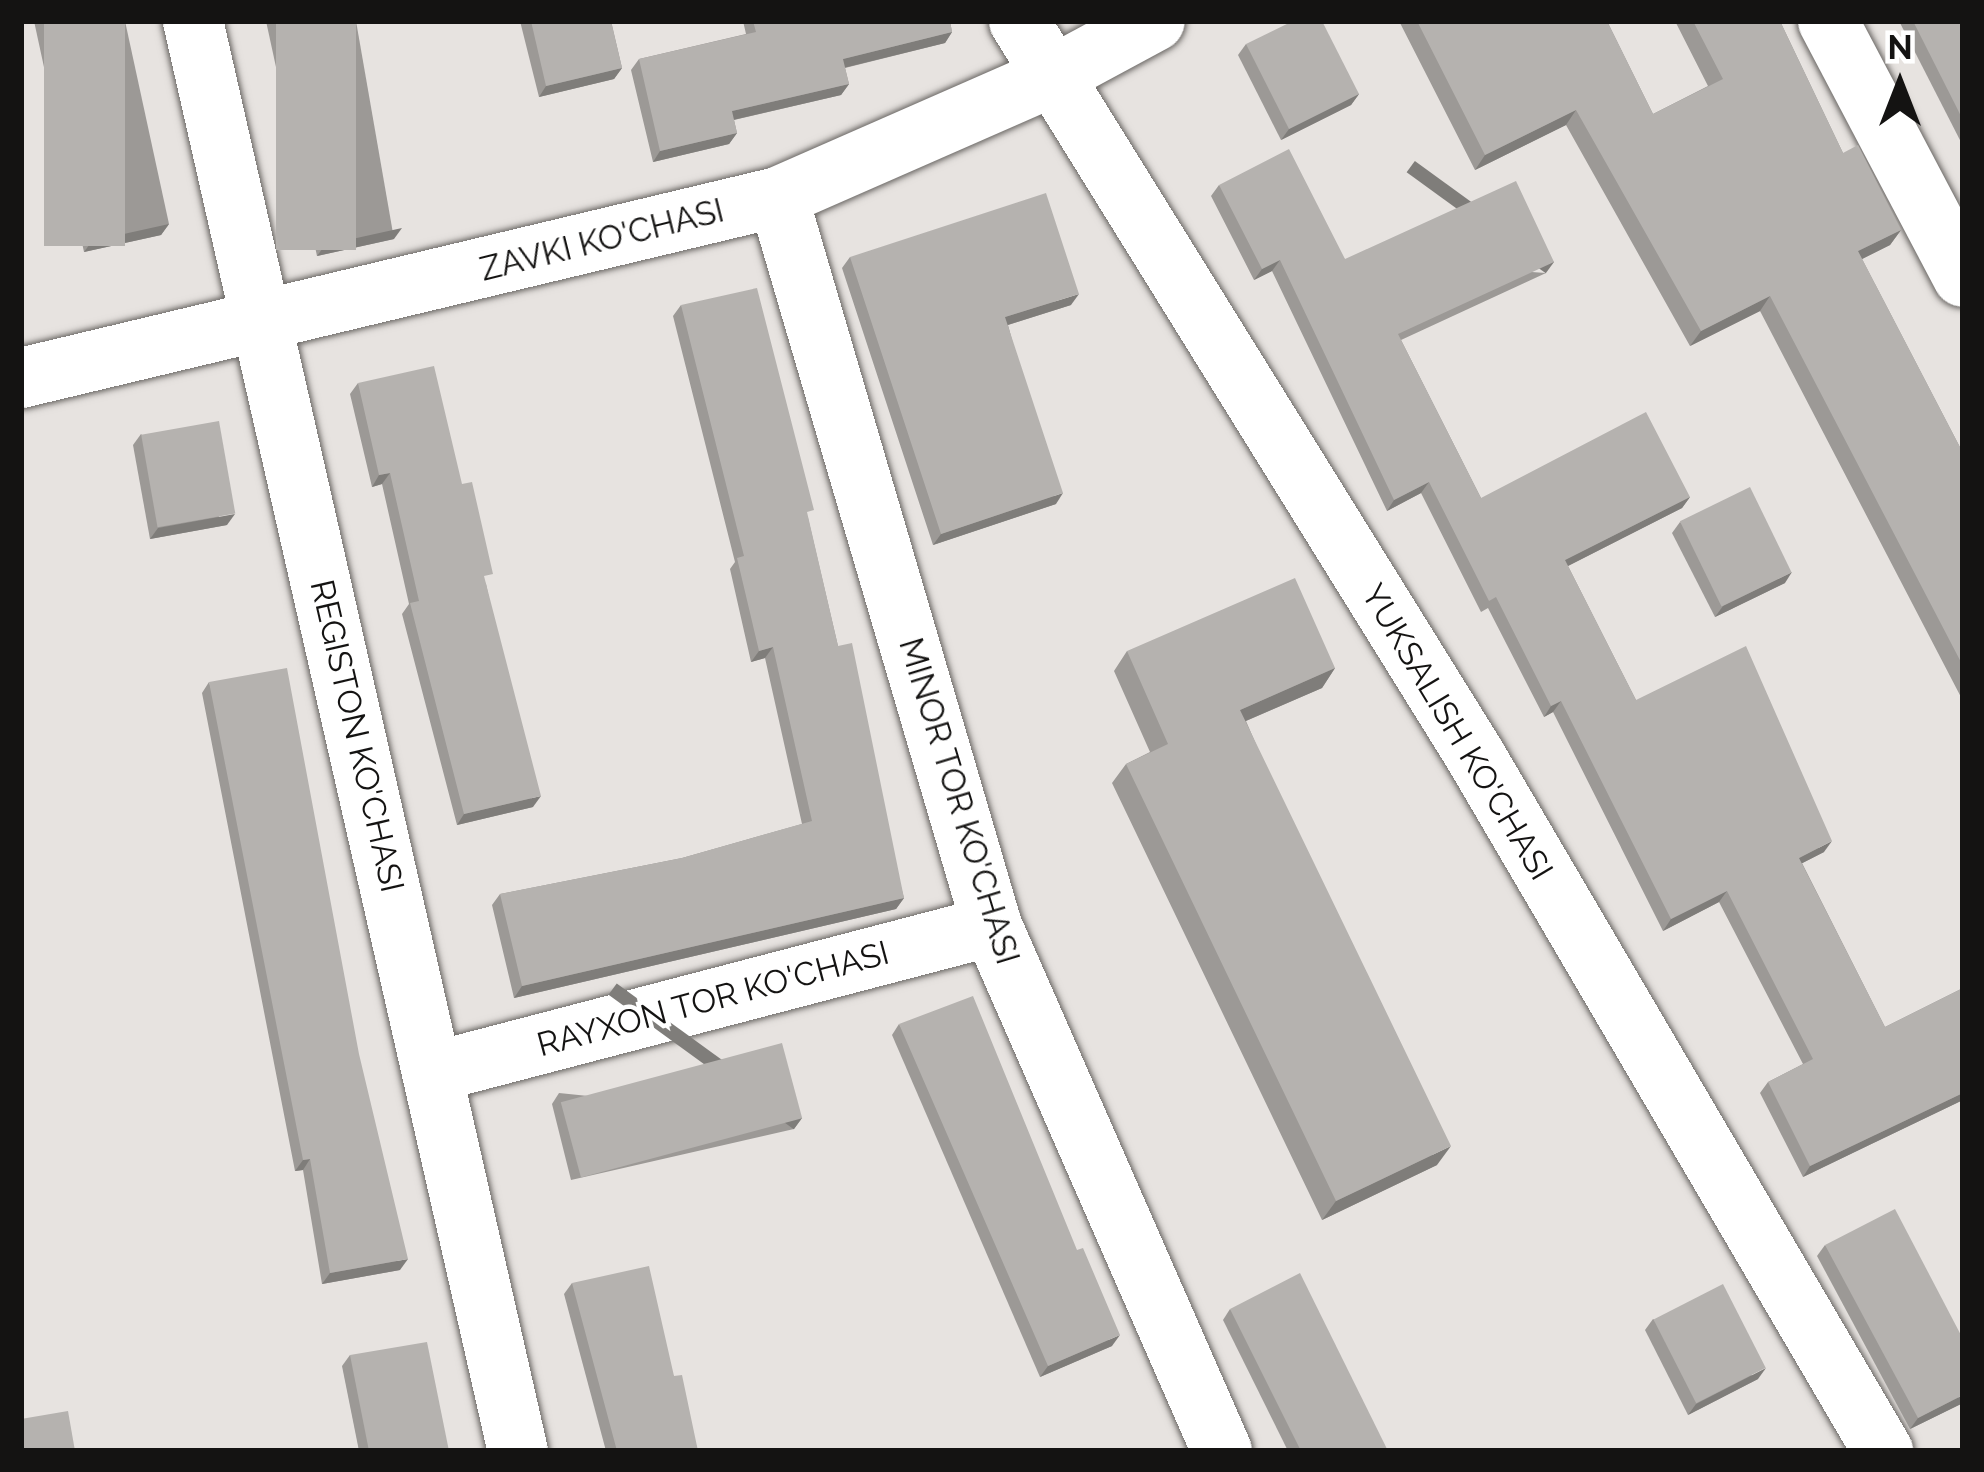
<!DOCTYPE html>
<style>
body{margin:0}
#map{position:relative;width:1984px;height:1472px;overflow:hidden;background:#e7e3e0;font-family:Raleway,sans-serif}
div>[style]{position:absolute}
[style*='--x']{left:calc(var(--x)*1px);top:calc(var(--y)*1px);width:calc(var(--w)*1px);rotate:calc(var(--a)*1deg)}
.roads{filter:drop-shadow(0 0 3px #696663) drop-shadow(0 0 3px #696663)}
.minor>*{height:60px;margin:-30px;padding:0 30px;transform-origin:30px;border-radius:30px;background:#fff}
.wall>*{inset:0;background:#9c9996}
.shaded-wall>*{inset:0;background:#7f7d7a;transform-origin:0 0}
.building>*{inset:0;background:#b5b2af;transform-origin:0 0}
span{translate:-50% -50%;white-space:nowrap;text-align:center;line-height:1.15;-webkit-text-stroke:9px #fff;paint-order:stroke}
.street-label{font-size:33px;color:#141312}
.frame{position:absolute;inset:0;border:24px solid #141312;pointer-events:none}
.north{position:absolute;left:1840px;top:24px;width:120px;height:120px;-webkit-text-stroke:9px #fff;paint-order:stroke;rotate:0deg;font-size:33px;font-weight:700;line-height:48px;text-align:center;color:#141312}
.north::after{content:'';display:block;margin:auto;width:42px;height:54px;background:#141312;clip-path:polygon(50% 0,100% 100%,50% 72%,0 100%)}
</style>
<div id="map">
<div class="roads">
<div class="minor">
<i style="--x:193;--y:21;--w:1466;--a:77.2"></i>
<i style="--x:1019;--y:21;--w:866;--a:58.16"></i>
<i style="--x:1476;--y:757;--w:805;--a:59.61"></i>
<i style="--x:1828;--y:21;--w:289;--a:62.2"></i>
<i style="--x:778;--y:197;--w:760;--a:73.64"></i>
<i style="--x:992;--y:926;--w:573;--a:66.34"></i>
<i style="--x:21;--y:378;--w:778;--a:-13.45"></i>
<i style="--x:778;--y:197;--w:296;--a:-23.7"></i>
<i style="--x:1049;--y:78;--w:120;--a:-28.3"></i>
<i style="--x:434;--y:1072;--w:577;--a:-14.66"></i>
</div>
</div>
<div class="wall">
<i style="clip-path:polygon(34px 21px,125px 21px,169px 224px,161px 235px,84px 252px)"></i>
<i style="clip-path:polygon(266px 21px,356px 21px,394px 239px,317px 256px)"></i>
<i style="clip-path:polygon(520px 21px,611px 21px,622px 68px,614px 79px,539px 97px)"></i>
<i style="clip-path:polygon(743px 21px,950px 21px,952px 32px,945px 43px,845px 68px,849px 84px,841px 95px,734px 120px,737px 133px,729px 144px,653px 162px,631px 70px,639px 59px,746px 34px)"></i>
<i style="clip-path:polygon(1399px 21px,1607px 21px,1653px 114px,1708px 86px,1675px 21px,1780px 21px,1843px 153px,1901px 230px,1890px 245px,1862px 259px,1963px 453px,1963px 701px,1760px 311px,1690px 346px,1566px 125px,1475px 170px)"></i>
<i style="clip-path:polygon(1899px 21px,1963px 21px,1963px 146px)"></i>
<i style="clip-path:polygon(1246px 44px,1359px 94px,1351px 105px,1281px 140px,1238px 55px)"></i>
<i style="clip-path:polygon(1219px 185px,1345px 259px,1546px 273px,1401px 340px,1481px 498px,1690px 497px,1682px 508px,1568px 566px,1636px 700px,1824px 852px,1802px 863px,1885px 1027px,1963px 988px,1963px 1100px,1803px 1177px,1760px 1093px,1768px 1082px,1803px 1064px,1719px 902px,1663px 931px,1553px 712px,1544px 717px,1488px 608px,1481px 612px,1421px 493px,1387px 511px,1272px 271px,1254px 280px,1211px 196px)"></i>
<i style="clip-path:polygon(850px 257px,1071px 305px,1008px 325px,1056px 504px,933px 545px,842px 268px)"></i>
<i style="clip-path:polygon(681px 305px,808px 518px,838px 646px,904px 898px,896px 909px,514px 998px,492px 905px,500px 894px,682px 858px,802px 824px,765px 658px,751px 662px,730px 569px,735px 562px,673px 316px)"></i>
<i style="clip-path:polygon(358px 383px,486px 584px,533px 807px,457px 825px,402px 614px,409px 604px,382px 484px,372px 487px,350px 394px)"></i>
<i style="clip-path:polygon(141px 434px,227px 525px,150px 539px,133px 445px)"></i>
<i style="clip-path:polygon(1680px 522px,1785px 583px,1715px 617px,1672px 533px)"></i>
<i style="clip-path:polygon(1127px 651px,1335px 668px,1322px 688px,1246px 721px,1437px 1165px,1322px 1220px,1112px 783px,1126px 764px,1150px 752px,1114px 671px)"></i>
<i style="clip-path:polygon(209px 682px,400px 1270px,322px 1284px,303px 1170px,295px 1171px,202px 693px)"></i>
<i style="clip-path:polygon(899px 1024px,1112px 1346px,1040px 1377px,892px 1035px)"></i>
<i style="clip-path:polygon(559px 1093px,802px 1118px,794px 1129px,571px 1180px,552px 1104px)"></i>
<i style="clip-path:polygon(1825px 1245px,1963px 1403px,1910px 1429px,1817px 1256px)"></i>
<i style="clip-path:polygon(572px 1283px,674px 1376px,698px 1451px,606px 1451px,564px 1294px)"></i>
<i style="clip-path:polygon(1230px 1309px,1388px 1451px,1288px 1451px,1223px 1320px)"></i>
<i style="clip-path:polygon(1653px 1319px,1758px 1379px,1688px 1415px,1645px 1330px)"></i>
<i style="clip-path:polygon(350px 1355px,449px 1451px,359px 1451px,342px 1366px)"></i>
</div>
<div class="shaded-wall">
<i style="clip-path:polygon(952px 32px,945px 43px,835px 70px,843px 59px)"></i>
<i style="clip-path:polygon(622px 68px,614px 79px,539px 97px,546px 86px)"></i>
<i style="clip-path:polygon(849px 84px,841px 95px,724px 122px,732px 111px)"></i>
<i style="clip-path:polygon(1359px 94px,1351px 105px,1281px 140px,1289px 129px)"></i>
<i style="clip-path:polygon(1576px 110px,1566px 125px,1475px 170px,1485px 155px)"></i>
<i style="clip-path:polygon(737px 133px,729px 144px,653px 162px,660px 151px)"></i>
<i style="clip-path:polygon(169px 224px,161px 235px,84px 252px,92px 241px)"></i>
<i style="clip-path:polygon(402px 228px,394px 239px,317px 256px,325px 245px)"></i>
<i style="clip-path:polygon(1901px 230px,1890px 245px,1848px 266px,1858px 251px)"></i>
<i style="clip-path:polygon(1280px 260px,1272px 271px,1254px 280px,1262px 269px)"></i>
<i style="left:1554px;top:262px;width:14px;height:172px;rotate:126deg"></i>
<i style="clip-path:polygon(1079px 294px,1071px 305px,998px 328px,1005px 317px)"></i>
<i style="clip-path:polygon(1770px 296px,1760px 311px,1690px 346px,1701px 331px)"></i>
<i style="clip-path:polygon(390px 473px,382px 484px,372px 487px,379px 475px)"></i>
<i style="clip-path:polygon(1429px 482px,1421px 493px,1387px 511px,1394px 500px)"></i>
<i style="clip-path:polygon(1063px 493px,1056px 504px,933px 545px,941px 534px)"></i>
<i style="clip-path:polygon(1690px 497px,1682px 508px,1558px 571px,1565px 560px)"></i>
<i style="clip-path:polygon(235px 514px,227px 525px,150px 539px,158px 528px)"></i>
<i style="clip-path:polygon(1792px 572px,1785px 583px,1715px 617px,1723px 606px)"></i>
<i style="clip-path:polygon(773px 647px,765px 658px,751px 662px,759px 651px)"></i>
<i style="clip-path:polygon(1335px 668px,1322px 688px,1227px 729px,1240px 710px)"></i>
<i style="clip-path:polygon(1561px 701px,1553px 712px,1544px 717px,1551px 706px)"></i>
<i style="clip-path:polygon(541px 796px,533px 807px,457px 825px,464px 814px)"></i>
<i style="clip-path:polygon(1832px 841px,1824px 852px,1791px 869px,1799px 858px)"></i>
<i style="clip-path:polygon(1727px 891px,1719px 902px,1663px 931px,1671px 919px)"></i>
<i style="clip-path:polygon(904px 898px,896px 909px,514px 998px,522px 986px)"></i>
<i style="clip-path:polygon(1963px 1093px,1963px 1100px,1803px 1177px,1810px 1166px)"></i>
<i style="left:802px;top:1118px;width:14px;height:229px;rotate:126deg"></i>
<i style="clip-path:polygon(1451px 1146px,1437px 1165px,1322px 1220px,1336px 1201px)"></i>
<i style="clip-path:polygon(310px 1159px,303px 1170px,295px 1171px,303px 1160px)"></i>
<i style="clip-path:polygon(408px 1259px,400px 1270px,322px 1284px,330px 1273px)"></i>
<i style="clip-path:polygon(1120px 1335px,1112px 1346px,1040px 1377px,1048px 1366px)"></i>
<i style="clip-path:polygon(1766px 1368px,1758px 1379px,1688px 1415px,1696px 1404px)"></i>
<i style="clip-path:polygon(1963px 1395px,1963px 1403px,1910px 1429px,1918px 1418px)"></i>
</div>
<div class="building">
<i style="left:44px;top:21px;width:81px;height:225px"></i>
<i style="left:276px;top:21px;width:80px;height:229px"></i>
<i style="clip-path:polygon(531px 21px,611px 21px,622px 68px,546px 86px)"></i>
<i style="clip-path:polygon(753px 21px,950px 21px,952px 32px,843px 59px,849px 84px,732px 111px,737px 133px,660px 151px,639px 59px,756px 32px)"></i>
<i style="clip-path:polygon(1293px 21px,1322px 21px,1359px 94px,1289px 129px,1246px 44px)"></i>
<i style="clip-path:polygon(1417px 21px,1607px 21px,1653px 114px,1723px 79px,1693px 21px,1780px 21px,1843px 153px,1858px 145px,1901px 230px,1858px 251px,1963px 453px,1963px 666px,1770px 296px,1701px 331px,1576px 110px,1485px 155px)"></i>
<i style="clip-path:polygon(1913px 21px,1963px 21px,1963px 120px)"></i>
<i style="clip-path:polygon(1289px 149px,1345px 259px,1516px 181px,1554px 262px,1398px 334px,1481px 498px,1646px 412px,1690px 497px,1565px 560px,1636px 700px,1746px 646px,1832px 841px,1799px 858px,1885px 1027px,1963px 988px,1963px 1093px,1810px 1166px,1768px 1082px,1813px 1059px,1727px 891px,1671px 919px,1561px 701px,1551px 706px,1496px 597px,1489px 601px,1429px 482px,1394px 500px,1280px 260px,1262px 269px,1219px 185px)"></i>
<i style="clip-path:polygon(1046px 193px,1079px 294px,1005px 317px,1063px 493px,941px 534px,850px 257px)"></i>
<i style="clip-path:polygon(757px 288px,814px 510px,807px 512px,838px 646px,852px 643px,904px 898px,522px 986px,500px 894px,682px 858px,812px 821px,773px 647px,759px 651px,737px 558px,744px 556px,681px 305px)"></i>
<i style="clip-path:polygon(434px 366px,462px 484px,472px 482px,493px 574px,484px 576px,541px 796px,464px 814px,410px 603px,419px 601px,390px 473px,379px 475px,358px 383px)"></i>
<i style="left:219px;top:421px;width:94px;height:79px;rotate:80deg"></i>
<i style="left:1750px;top:487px;width:95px;height:78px;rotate:64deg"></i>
<i style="clip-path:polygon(1295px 578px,1335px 668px,1240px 710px,1451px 1146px,1336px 1201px,1126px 764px,1168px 744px,1127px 651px)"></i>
<i style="clip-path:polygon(287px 668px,359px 1054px,408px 1259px,330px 1273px,310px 1159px,303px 1160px,209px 682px)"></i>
<i style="clip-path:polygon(973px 996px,1077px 1250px,1083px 1248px,1120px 1335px,1048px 1366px,899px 1024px)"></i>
<i style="left:782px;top:1043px;width:78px;height:229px;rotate:75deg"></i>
<i style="clip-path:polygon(1895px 1209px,1963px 1339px,1963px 1395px,1918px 1418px,1825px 1245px)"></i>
<i style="clip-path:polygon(649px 1266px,674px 1376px,682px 1375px,698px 1451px,617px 1451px,572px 1283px)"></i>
<i style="clip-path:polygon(1300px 1273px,1388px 1451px,1301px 1451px,1230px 1309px)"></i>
<i style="left:1723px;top:1284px;width:94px;height:78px;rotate:63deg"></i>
<i style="clip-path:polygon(427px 1342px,449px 1451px,369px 1451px,350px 1355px)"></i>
<i style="clip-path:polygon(68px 1411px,75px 1451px,21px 1451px,21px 1419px)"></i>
</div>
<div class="street-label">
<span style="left:602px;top:240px;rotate:-14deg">ZAVKI KO'CHASI</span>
<span style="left:1457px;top:732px;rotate:59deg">YUKSALISH KO'CHASI</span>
<span style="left:357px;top:736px;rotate:77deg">REGISTON KO'CHASI</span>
<span style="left:959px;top:801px;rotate:73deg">MINOR TOR KO'CHASI</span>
<span style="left:713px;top:999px;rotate:-15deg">RAYXON TOR KO'CHASI</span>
</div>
<div class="frame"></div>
<div class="north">N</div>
</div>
